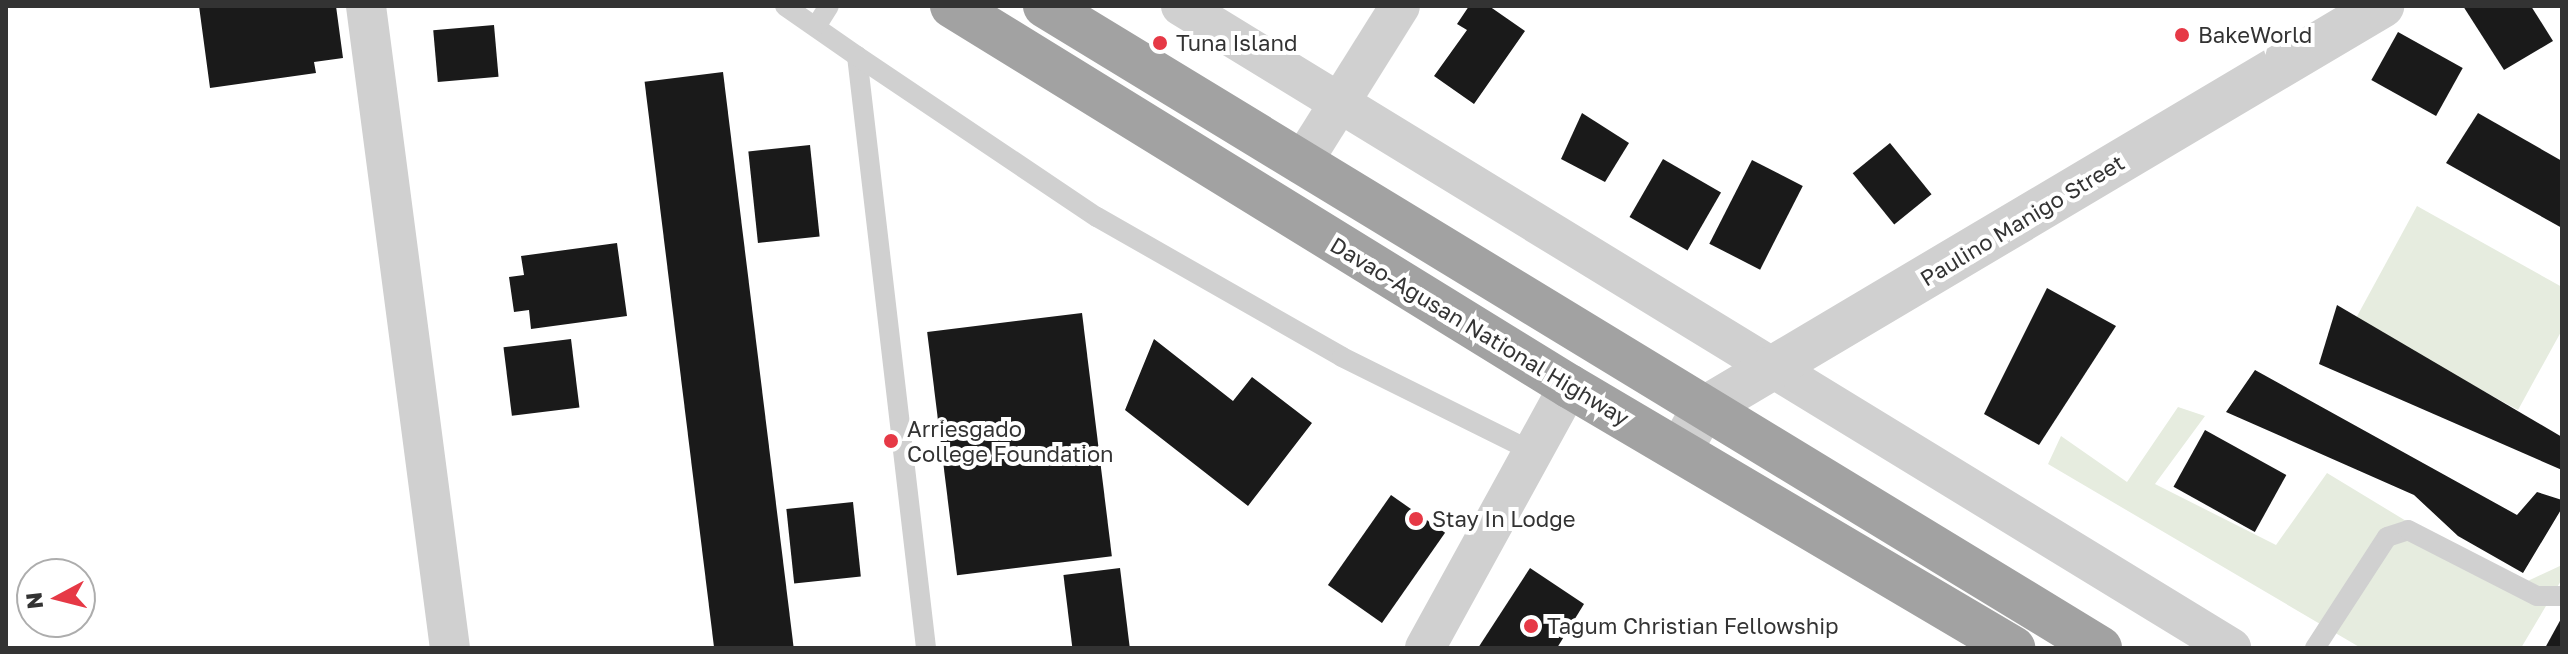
<!DOCTYPE html>
<style>
body{margin:0}
#map{position:relative;width:2568px;height:654px;overflow:hidden;background:#fff;font-family:"Golos Text",sans-serif}
div>[style]{position:absolute}
[style*='--x']{left:calc(var(--x)*1px);top:calc(var(--y)*1px);width:calc(var(--w)*1px);rotate:calc(var(--a)*1deg)}
.green>*{inset:0;background:#e6ecdf}
.building>*{inset:0;background:#1a1a1a;transform-origin:0 0}
.service>*{height:20px;margin:-10px;padding:0 10px;transform-origin:10px;border-radius:10px;background:#d0d0d0}
.minor>*{height:40px;margin:-20px;padding:0 20px;transform-origin:20px;border-radius:20px;background:#d0d0d0}
.tertiary>*{height:44px;margin:-22px;padding:0 22px;transform-origin:22px;border-radius:22px;background:#d0d0d0}
.trunk>*{height:44px;margin:-22px;padding:0 22px;transform-origin:22px;border-radius:22px;background:#a2a2a2}
.dots>*{width:22px;height:22px;translate:-50% -50%;box-sizing:border-box;border:4px solid #fff;border-radius:50%}
span{translate:-50% -50%;white-space:nowrap;text-align:center;line-height:1.15;-webkit-text-stroke:8px #fff;paint-order:stroke}
.poi-label{font-size:22px;color:#333}
.left{translate:0 -50%;text-align:left}
.street-label{font-size:22px;color:#333}
.frame{position:absolute;inset:0;border:8px solid #333;pointer-events:none}
.north{position:absolute;left:16px;top:558px;width:80px;height:80px;box-sizing:border-box;background:#fff;border:2px solid #adadad;border-radius:50%;rotate:263deg;font-size:22px;font-weight:700;line-height:32px;text-align:center;color:#333}
.north::after{content:'';display:block;margin:auto;width:28px;height:36px;background:#e63946;clip-path:polygon(50% 0,100% 100%,50% 72%,0 100%)}
</style>
<div id="map">
<div class="green">
<i style="clip-path:polygon(2417px 206px,2562px 287px,2562px 330px,2518px 410px,2355px 320px)"></i>
<i style="clip-path:polygon(2178px 407px,2205px 416px,2155px 484px,2276px 545px,2327px 473px,2515px 587px,2562px 565px,2562px 579px,2521px 648px,2361px 648px,2048px 464px,2061px 436px,2127px 482px)"></i>
</div>
<div class="building">
<i style="clip-path:polygon(199px 6px,336px 6px,343px 58px,314px 62px,316px 73px,210px 88px)"></i>
<i style="clip-path:polygon(1469px 6px,1489px 6px,1525px 31px,1474px 104px,1434px 76px,1467px 30px,1457px 24px)"></i>
<i style="clip-path:polygon(2463px 6px,2531px 6px,2553px 41px,2504px 70px)"></i>
<i style="left:494px;top:25px;width:52px;height:61px;rotate:85deg"></i>
<i style="left:2398px;top:32px;width:74px;height:55px;rotate:29deg"></i>
<i style="left:723px;top:72px;width:580px;height:79px;rotate:83deg"></i>
<i style="clip-path:polygon(1582px 113px,1629px 143px,1605px 182px,1561px 159px)"></i>
<i style="clip-path:polygon(2478px 113px,2562px 161px,2562px 228px,2446px 163px)"></i>
<i style="left:1890px;top:143px;width:66px;height:48px;rotate:51deg"></i>
<i style="left:810px;top:145px;width:92px;height:62px;rotate:84deg"></i>
<i style="left:1663px;top:159px;width:67px;height:67px;rotate:30deg"></i>
<i style="left:1752px;top:160px;width:57px;height:94px;rotate:27deg"></i>
<i style="clip-path:polygon(617px 243px,627px 316px,531px 329px,529px 310px,514px 312px,509px 277px,524px 275px,521px 256px)"></i>
<i style="clip-path:polygon(2047px 288px,2116px 326px,2039px 445px,1984px 414px)"></i>
<i style="clip-path:polygon(2337px 305px,2562px 437px,2562px 470px,2319px 364px)"></i>
<i style="left:1082px;top:313px;width:245px;height:156px;rotate:83deg"></i>
<i style="left:571px;top:339px;width:69px;height:68px;rotate:83deg"></i>
<i style="clip-path:polygon(1154px 339px,1233px 401px,1252px 377px,1312px 423px,1248px 506px,1125px 410px)"></i>
<i style="clip-path:polygon(2255px 370px,2517px 515px,2537px 492px,2562px 500px,2562px 508px,2523px 573px,2458px 536px,2414px 495px,2226px 412px)"></i>
<i style="left:2205px;top:430px;width:93px;height:65px;rotate:29deg"></i>
<i style="left:1391px;top:495px;width:66px;height:110px;rotate:35deg"></i>
<i style="left:853px;top:502px;width:75px;height:67px;rotate:84deg"></i>
<i style="left:1120px;top:568px;width:81px;height:57px;rotate:83deg"></i>
<i style="clip-path:polygon(1530px 568px,1584px 604px,1557px 648px,1478px 648px)"></i>
<i style="clip-path:polygon(2562px 617px,2562px 648px,2545px 648px)"></i>
</div>
<div class="service">
<i style="--x:785;--y:6;--w:88;--a:34.8"></i>
<i style="--x:857;--y:56;--w:596;--a:83.35"></i>
<i style="--x:817;--y:25;--w:22;--a:-58"></i>
<i style="--x:857;--y:56;--w:289;--a:33.9"></i>
<i style="--x:1097;--y:217;--w:282;--a:29.7"></i>
<i style="--x:1342;--y:357;--w:216;--a:26.4"></i>
<i style="--x:2315;--y:648;--w:132;--a:-57"></i>
<i style="--x:2387;--y:537;--w:22;--a:-18"></i>
<i style="--x:2408;--y:530;--w:145;--a:27.1"></i>
<i style="--x:2537;--y:596;--w:25;--a:0"></i>
</div>
<div class="minor">
<i style="--x:366;--y:6;--w:647;--a:82.55"></i>
<i style="--x:1181;--y:6;--w:1231;--a:31.44"></i>
<i style="--x:1301;--y:164;--w:186;--a:-57.9"></i>
<i style="--x:1425;--y:648;--w:299;--a:-61.2"></i>
</div>
<div class="tertiary">
<i style="--x:1680;--y:451;--w:48;--a:-61.3"></i>
<i style="--x:1703;--y:409;--w:790;--a:-30.69"></i>
</div>
<div class="trunk">
<i style="--x:952;--y:6;--w:725;--a:31.63"></i>
<i style="--x:1569;--y:386;--w:516;--a:30.54"></i>
<i style="--x:1045;--y:6;--w:1235;--a:31.32"></i>
</div>
<div class="dots">
<i style="left:2182px;top:35px;background:#e63946"></i>
<i style="left:1160px;top:43px;background:#e63946"></i>
<i style="left:891px;top:441px;background:#e63946"></i>
<i style="left:1416px;top:519px;background:#e63946"></i>
<i style="left:1531px;top:626px;background:#e63946"></i>
</div>
<div class="poi-label">
<span class="left" style="left:2198px;top:35px">BakeWorld</span>
<span class="left" style="left:1176px;top:43px">Tuna Island</span>
<span class="left" style="left:907px;top:441px">Arriesgado<br>College Foundation</span>
<span class="left" style="left:1432px;top:519px">Stay In Lodge</span>
<span class="left" style="left:1547px;top:626px">Tagum Christian Fellowship</span>
</div>
<div class="street-label">
<span style="left:2022px;top:220px;rotate:-31deg">Paulino Manigo Street</span>
<span style="left:1480px;top:331px;rotate:31deg">Davao-Agusan National Highway</span>
</div>
<div class="frame"></div>
<div class="north">N</div>
</div>
